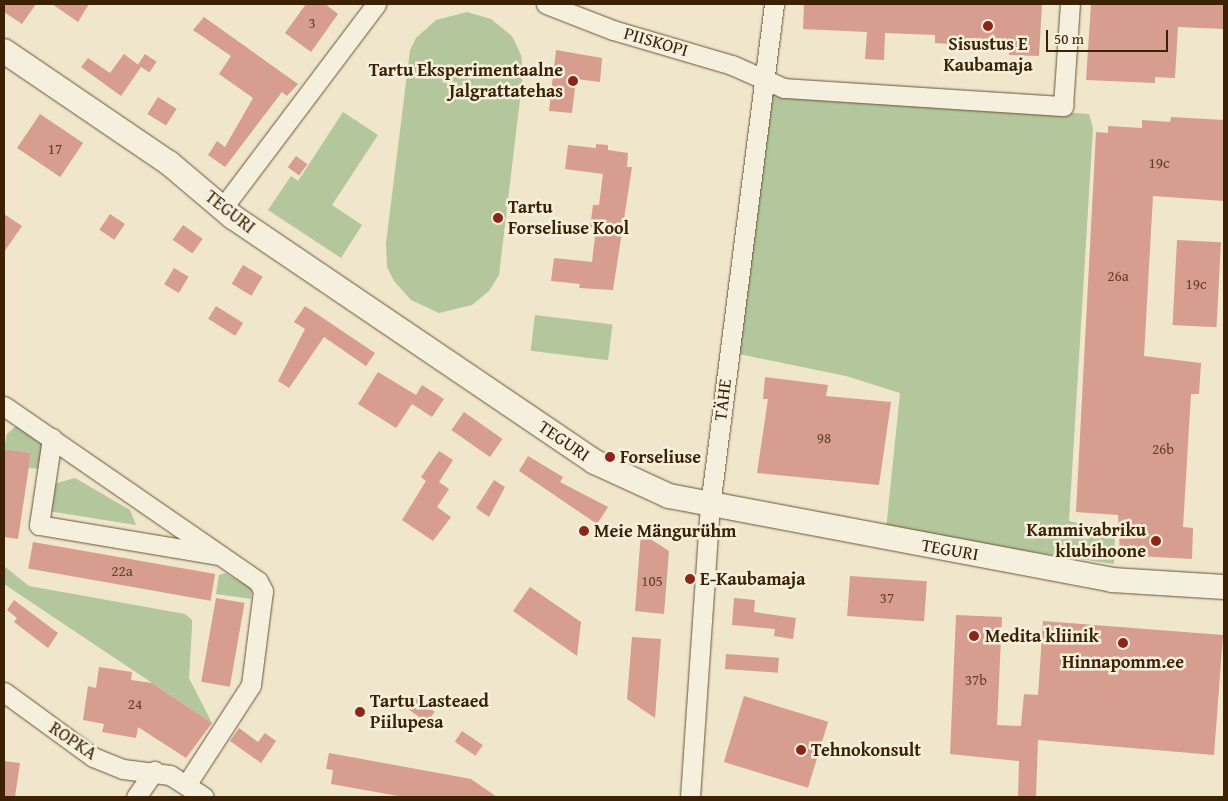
<!DOCTYPE html>
<meta charset="utf-8">
<style>
body{margin:0}
#map{position:relative;width:1228px;height:801px;overflow:hidden;background:#efe6cc;font-family:"Gentium Book Plus",serif}
div>[style]{position:absolute}
[style*='--x']{left:calc(var(--x)*1px);top:calc(var(--y)*1px);width:calc(var(--w)*1px);rotate:calc(var(--a)*1deg)}
.green>*{inset:0;background:#b3c69c;transform-origin:0 0}
.building>*{inset:0;background:#d79d8e;transform-origin:0 0}
.roads{filter:drop-shadow(0 0 1px #695334) drop-shadow(0 0 1px #695334)}
.minor>*{height:19px;margin:-9.5px;padding:0 9.5px;transform-origin:9.5px;border-radius:9.5px;background:#f5efde}
.tertiary>*{height:24px;margin:-12px;padding:0 12px;transform-origin:12px;border-radius:12px;background:#f5efde}
.dots>*{width:14px;height:14px;translate:-50% -50%;box-sizing:border-box;border:2px solid #f5efde;border-radius:50%}
span{translate:-50% -50%;white-space:nowrap;text-align:center;line-height:1.15;-webkit-text-stroke:5px #f5efde;paint-order:stroke}
.number-label{font-size:15px;color:#634125}
.number-label span{-webkit-text-stroke-width:0}
.street-label{font-size:18px;color:#3c2202}
.poi-label{font-size:18px;color:#3c2202;font-weight:700}
.right{translate:-100% -50%;text-align:right}
.left{translate:0 -50%;text-align:left}
.frame{position:absolute;inset:0;border:5px solid #3c2202;pointer-events:none}
.scale{position:absolute;left:1046px;top:30px;width:122px;height:22px;box-sizing:border-box;border:2px solid #3c2202;border-top:0;padding-left:6px;font-size:15px;line-height:18px;white-space:nowrap;color:#3c2202;-webkit-text-stroke:4px #f5efde;paint-order:stroke}
</style>
<div id="map">
<div class="green">
<i style="clip-path:polygon(467px 12px,491px 19px,512px 36px,521px 55px,523px 74px,499px 275px,489px 291px,472px 305px,439px 313px,411px 300px,394px 281px,387px 267px,386px 243px,410px 50px,416px 38px,436px 20px)"></i>
<i style="clip-path:polygon(770px 92px,1089px 114px,1093px 128px,1069px 521px,1115px 532px,1114px 564px,886px 530px,900px 393px,846px 376px,739px 354px)"></i>
<i style="clip-path:polygon(343px 112px,378px 135px,332px 205px,362px 225px,341px 258px,268px 210px,291px 176px,298px 181px)"></i>
<i style="left:535px;top:315px;width:78px;height:36px;rotate:7deg"></i>
<i style="clip-path:polygon(18px 424px,45px 442px,41px 469px,29px 468px,31px 453px,4px 449px,7px 434px)"></i>
<i style="clip-path:polygon(75px 478px,130px 510px,136px 525px,48px 511px,53px 484px)"></i>
<i style="clip-path:polygon(4px 566px,29px 586px,185px 614px,192px 620px,192px 628px,189px 678px,212px 723px,4px 584px)"></i>
<i style="clip-path:polygon(225px 573px,252px 588px,251px 599px,216px 594px,219px 575px)"></i>
</div>
<div class="building">
<i style="clip-path:polygon(4px 4px,36px 4px,22px 24px,4px 12px)"></i>
<i style="clip-path:polygon(52px 4px,89px 4px,78px 22px)"></i>
<i style="clip-path:polygon(306px 4px,325px 4px,338px 14px,311px 52px,285px 33px)"></i>
<i style="clip-path:polygon(804px 4px,1042px 4px,1039px 56px,1009px 55px,1009px 40px,966px 38px,966px 45px,935px 43px,935px 35px,885px 33px,884px 60px,865px 59px,867px 32px,803px 29px)"></i>
<i style="clip-path:polygon(1091px 4px,1224px 4px,1224px 29px,1178px 27px,1175px 78px,1155px 77px,1155px 83px,1086px 80px)"></i>
<i style="clip-path:polygon(204px 17px,298px 84px,287px 96px,282px 92px,225px 167px,208px 155px,217px 141px,225px 147px,253px 98px,219px 74px,231px 56px,193px 30px)"></i>
<i style="clip-path:polygon(556px 50px,602px 58px,600px 82px,576px 79px,572px 113px,549px 111px)"></i>
<i style="clip-path:polygon(124px 54px,141px 67px,121px 96px,81px 67px,88px 58px,110px 73px)"></i>
<i style="left:145px;top:54px;width:14px;height:13px;rotate:34deg"></i>
<i style="left:158px;top:97px;width:22px;height:20px;rotate:32deg"></i>
<i style="left:40px;top:114px;width:52px;height:41px;rotate:34deg"></i>
<i style="clip-path:polygon(1171px 117px,1224px 120px,1224px 201px,1153px 196px,1144px 356px,1201px 363px,1199px 394px,1191px 394px,1183px 527px,1193px 528px,1192px 559px,1120px 555px,1118px 515px,1076px 512px,1096px 132px,1108px 133px,1108px 126px,1142px 128px,1142px 120px,1170px 122px)"></i>
<i style="clip-path:polygon(596px 144px,608px 145px,608px 150px,628px 153px,627px 167px,632px 167px,613px 290px,579px 288px,580px 284px,551px 281px,554px 258px,592px 262px,596px 228px,590px 227px,593px 205px,599px 205px,603px 174px,565px 169px,568px 145px,596px 148px)"></i>
<i style="left:296px;top:156px;width:14px;height:14px;rotate:36deg"></i>
<i style="clip-path:polygon(4px 214px,22px 226px,4px 252px)"></i>
<i style="left:110px;top:214px;width:18px;height:19px;rotate:34deg"></i>
<i style="left:183px;top:225px;width:24px;height:18px;rotate:35deg"></i>
<i style="left:1177px;top:240px;width:44px;height:85px;rotate:3deg"></i>
<i style="left:243px;top:265px;width:23px;height:22px;rotate:31deg"></i>
<i style="left:174px;top:268px;width:17px;height:19px;rotate:31deg"></i>
<i style="left:216px;top:306px;width:32px;height:15px;rotate:32deg"></i>
<i style="clip-path:polygon(305px 306px,375px 353px,366px 366px,324px 337px,289px 388px,278px 381px,305px 329px,294px 322px)"></i>
<i style="clip-path:polygon(378px 372px,416px 395px,422px 385px,444px 399px,432px 417px,412px 404px,396px 428px,358px 404px)"></i>
<i style="clip-path:polygon(765px 377px,828px 385px,826px 396px,891px 402px,879px 485px,757px 473px,768px 399px,763px 399px)"></i>
<i style="left:464px;top:412px;width:47px;height:22px;rotate:35deg"></i>
<i style="clip-path:polygon(4px 449px,31px 453px,18px 539px,4px 537px)"></i>
<i style="clip-path:polygon(439px 451px,453px 460px,439px 482px,449px 489px,437px 507px,451px 517px,433px 541px,402px 520px,426px 481px,421px 477px)"></i>
<i style="clip-path:polygon(528px 456px,563px 477px,560px 482px,608px 507px,597px 524px,519px 471px)"></i>
<i style="clip-path:polygon(494px 480px,505px 487px,489px 517px,476px 508px)"></i>
<i style="clip-path:polygon(641px 533px,669px 551px,664px 614px,635px 611px)"></i>
<i style="left:33px;top:542px;width:185px;height:27px;rotate:10deg"></i>
<i style="left:850px;top:576px;width:77px;height:40px;rotate:4deg"></i>
<i style="clip-path:polygon(530px 587px,581px 622px,577px 656px,513px 611px)"></i>
<i style="left:216px;top:598px;width:29px;height:85px;rotate:10deg"></i>
<i style="clip-path:polygon(734px 598px,755px 600px,754px 612px,796px 618px,793px 639px,774px 636px,775px 629px,732px 625px)"></i>
<i style="clip-path:polygon(14px 600px,58px 633px,48px 648px,14px 622px,17px 618px,7px 610px)"></i>
<i style="clip-path:polygon(956px 615px,1002px 617px,997px 725px,1021px 726px,1024px 694px,1038px 695px,1043px 621px,1223px 635px,1214px 755px,1038px 740px,1036px 797px,1018px 797px,1019px 761px,950px 754px)"></i>
<i style="clip-path:polygon(632px 637px,661px 639px,655px 718px,627px 699px)"></i>
<i style="left:726px;top:654px;width:53px;height:15px;rotate:4deg"></i>
<i style="clip-path:polygon(99px 667px,132px 672px,131px 680px,152px 683px,212px 723px,186px 758px,138px 727px,136px 738px,102px 732px,104px 724px,83px 720px,88px 686px,96px 688px)"></i>
<i style="left:744px;top:696px;width:88px;height:69px;rotate:17deg"></i>
<i style="left:415px;top:698px;width:24px;height:13px;rotate:35deg"></i>
<i style="clip-path:polygon(239px 728px,258px 742px,265px 733px,276px 741px,261px 763px,230px 741px)"></i>
<i style="left:462px;top:731px;width:25px;height:13px;rotate:34deg"></i>
<i style="clip-path:polygon(329px 753px,471px 779px,497px 797px,404px 797px,331px 784px,333px 770px,326px 769px)"></i>
<i style="clip-path:polygon(4px 761px,20px 763px,15px 797px,4px 797px)"></i>
</div>
<div class="roads">
<div class="minor">
<i style="--x:546;--y:4;--w:72;--a:21.2"></i>
<i style="--x:613;--y:30;--w:124;--a:16.4"></i>
<i style="--x:732;--y:65;--w:57;--a:23.9"></i>
<i style="--x:784;--y:88;--w:280;--a:3.7"></i>
<i style="--x:1063;--y:106;--w:102;--a:-86.1"></i>
<i style="--x:224;--y:206;--w:253;--a:-53"></i>
<i style="--x:4;--y:406;--w:308;--a:34.6"></i>
<i style="--x:258;--y:581;--w:11;--a:63"></i>
<i style="--x:263;--y:591;--w:95;--a:97.3"></i>
<i style="--x:251;--y:685;--w:119;--a:123"></i>
<i style="--x:52;--y:438;--w:88;--a:98.5"></i>
<i style="--x:39;--y:525;--w:181;--a:9.5"></i>
<i style="--x:4;--y:692;--w:110;--a:36.1"></i>
<i style="--x:93;--y:757;--w:32;--a:22"></i>
<i style="--x:123;--y:769;--w:47;--a:7.3"></i>
<i style="--x:170;--y:775;--w:40;--a:32.9"></i>
<i style="--x:136;--y:797;--w:32;--a:-55"></i>
<i style="--x:690;--y:797;--w:292;--a:-86.1"></i>
<i style="--x:710;--y:506;--w:506;--a:-82.73"></i>
</div>
<div class="tertiary">
<i style="--x:4;--y:51;--w:199;--a:34.2"></i>
<i style="--x:169;--y:163;--w:84;--a:40.2"></i>
<i style="--x:233;--y:217;--w:437;--a:34.1"></i>
<i style="--x:595;--y:462;--w:81;--a:24.7"></i>
<i style="--x:669;--y:496;--w:451;--a:10.7"></i>
<i style="--x:1112;--y:580;--w:112;--a:3.6"></i>
</div>
</div>
<div class="dots">
<i style="left:988px;top:26px;background:#8f2418"></i>
<i style="left:573px;top:81px;background:#8f2418"></i>
<i style="left:498px;top:218px;background:#8f2418"></i>
<i style="left:610px;top:457px;background:#8f2418"></i>
<i style="left:584px;top:531px;background:#8f2418"></i>
<i style="left:1156px;top:541px;background:#8f2418"></i>
<i style="left:690px;top:579px;background:#8f2418"></i>
<i style="left:974px;top:636px;background:#8f2418"></i>
<i style="left:1123px;top:643px;background:#8f2418"></i>
<i style="left:360px;top:712px;background:#8f2418"></i>
<i style="left:801px;top:750px;background:#8f2418"></i>
</div>
<div class="number-label">
<span style="left:312px;top:23px">3</span>
<span style="left:55px;top:149px">17</span>
<span style="left:1159px;top:163px">19c</span>
<span style="left:1118px;top:276px">26a</span>
<span style="left:1196px;top:284px">19c</span>
<span style="left:824px;top:438px">98</span>
<span style="left:1163px;top:449px">26b</span>
<span style="left:122px;top:571px">22a</span>
<span style="left:652px;top:581px">105</span>
<span style="left:887px;top:598px">37</span>
<span style="left:976px;top:680px">37b</span>
<span style="left:135px;top:704px">24</span>
</div>
<div class="street-label">
<span style="left:656px;top:42px;rotate:16deg">PIISKOPI</span>
<span style="left:230px;top:212px;rotate:38deg">TEGURI</span>
<span style="left:723px;top:400px;rotate:-83deg">TÄHE</span>
<span style="left:564px;top:441px;rotate:34deg">TEGURI</span>
<span style="left:950px;top:550px;rotate:10deg">TEGURI</span>
<span style="left:73px;top:741px;rotate:34deg">ROPKA</span>
</div>
<div class="poi-label">
<span style="left:988px;top:55px">Sisustus E<br>Kaubamaja</span>
<span class="right" style="left:563px;top:81px">Tartu Eksperimentaalne<br>Jalgrattatehas</span>
<span class="left" style="left:508px;top:218px">Tartu<br>Forseliuse Kool</span>
<span class="left" style="left:620px;top:457px">Forseliuse</span>
<span class="left" style="left:594px;top:531px">Meie Mängurühm</span>
<span class="right" style="left:1146px;top:541px">Kammivabriku<br>klubihoone</span>
<span class="left" style="left:700px;top:579px">E-Kaubamaja</span>
<span class="left" style="left:985px;top:636px">Medita kliinik</span>
<span style="left:1123px;top:662px">Hinnapomm.ee</span>
<span class="left" style="left:370px;top:712px">Tartu Lasteaed<br>Piilupesa</span>
<span class="left" style="left:811px;top:750px">Tehnokonsult</span>
</div>
<div class="frame"></div>
<div class="scale">50 m</div>
</div>
